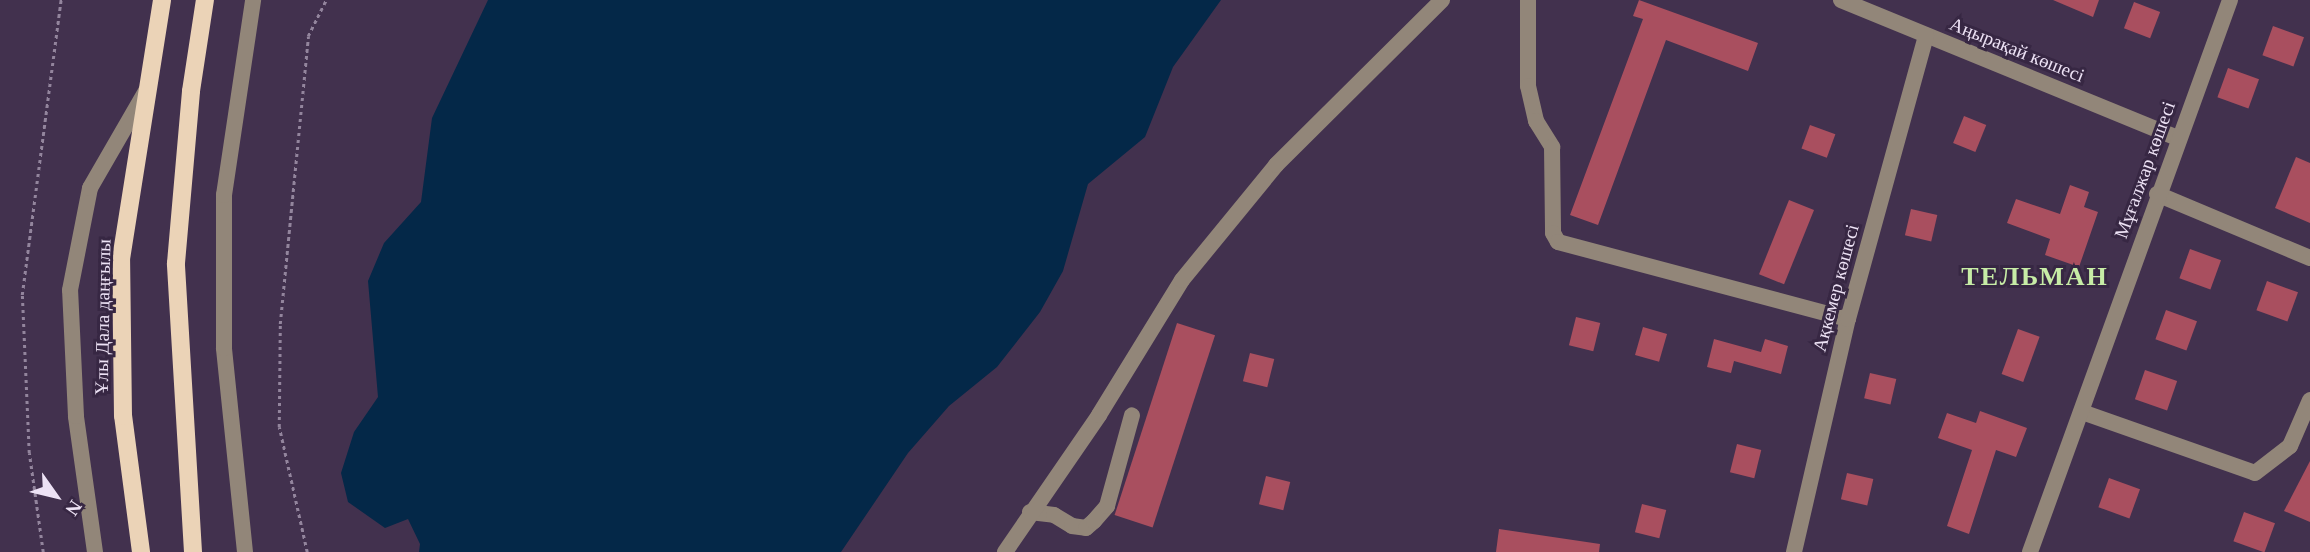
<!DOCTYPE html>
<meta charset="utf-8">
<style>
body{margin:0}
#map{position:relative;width:2310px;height:552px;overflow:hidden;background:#42314e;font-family:Georgia,serif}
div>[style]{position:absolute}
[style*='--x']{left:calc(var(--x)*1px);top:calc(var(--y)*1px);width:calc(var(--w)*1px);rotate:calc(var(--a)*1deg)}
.water>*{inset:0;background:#042848}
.building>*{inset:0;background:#a94f5f;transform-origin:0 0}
.path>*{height:2.5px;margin-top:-1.25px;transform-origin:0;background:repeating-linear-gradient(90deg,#93859d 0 3.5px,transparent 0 7px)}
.minor>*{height:16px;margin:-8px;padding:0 8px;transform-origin:8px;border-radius:8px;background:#928679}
.major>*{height:18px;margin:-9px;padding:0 9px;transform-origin:9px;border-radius:9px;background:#ebd3b7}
span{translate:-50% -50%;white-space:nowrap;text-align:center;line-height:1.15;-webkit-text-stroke:6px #372743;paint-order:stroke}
.street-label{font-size:19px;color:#ede2f5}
.district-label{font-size:26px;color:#c7eca6;font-weight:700;letter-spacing:2px}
.north{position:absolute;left:21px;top:461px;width:70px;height:70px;-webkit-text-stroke:5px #372743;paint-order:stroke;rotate:124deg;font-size:19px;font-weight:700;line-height:28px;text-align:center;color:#ede2f5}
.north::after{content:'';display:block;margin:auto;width:24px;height:32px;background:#ede2f5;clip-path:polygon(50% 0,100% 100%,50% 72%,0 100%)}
</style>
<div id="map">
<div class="water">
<i style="clip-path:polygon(488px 0,1221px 0,1173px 67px,1145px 137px,1088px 184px,1063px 271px,1040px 312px,997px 367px,949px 406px,908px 453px,841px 552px,419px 552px,420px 544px,408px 519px,385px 528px,348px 502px,341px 473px,354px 432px,378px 397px,368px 281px,384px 243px,421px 202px,432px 118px)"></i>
</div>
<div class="building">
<i style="clip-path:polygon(1639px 0,1758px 43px,1748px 71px,1666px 40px,1598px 225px,1570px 215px,1643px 19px,1633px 16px)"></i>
<i style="clip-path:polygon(2053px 0,2099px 0,2093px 17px)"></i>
<i style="left:2134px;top:2px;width:28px;height:28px;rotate:21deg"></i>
<i style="left:2273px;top:26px;width:33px;height:31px;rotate:20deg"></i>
<i style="left:2228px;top:68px;width:33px;height:31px;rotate:20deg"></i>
<i style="left:1964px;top:116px;width:24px;height:29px;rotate:22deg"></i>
<i style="left:1810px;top:125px;width:27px;height:25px;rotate:20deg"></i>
<i style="clip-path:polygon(2296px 157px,2310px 163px,2310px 223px,2275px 208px)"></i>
<i style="clip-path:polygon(2070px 185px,2089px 192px,2084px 207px,2098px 212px,2079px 267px,2045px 255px,2050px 239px,2007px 223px,2016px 199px,2060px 214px)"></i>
<i style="left:1789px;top:200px;width:27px;height:80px;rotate:22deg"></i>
<i style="left:1911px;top:209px;width:27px;height:27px;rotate:13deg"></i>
<i style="left:2190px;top:249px;width:33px;height:31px;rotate:20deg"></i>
<i style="left:2267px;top:281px;width:33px;height:31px;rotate:20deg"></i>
<i style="left:2166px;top:310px;width:33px;height:31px;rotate:20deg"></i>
<i style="left:1576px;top:317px;width:25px;height:29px;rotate:14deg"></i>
<i style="left:1177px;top:323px;width:40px;height:202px;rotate:18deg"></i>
<i style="left:1643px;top:327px;width:25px;height:29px;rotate:16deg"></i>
<i style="left:2018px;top:329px;width:23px;height:48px;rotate:20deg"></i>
<i style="clip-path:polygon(1714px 339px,1761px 352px,1765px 339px,1788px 346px,1781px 374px,1734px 361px,1731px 373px,1707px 367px)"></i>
<i style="left:1250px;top:353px;width:25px;height:29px;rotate:14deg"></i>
<i style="left:2145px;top:370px;width:34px;height:31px;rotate:19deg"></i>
<i style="left:1870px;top:373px;width:27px;height:26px;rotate:13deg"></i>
<i style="clip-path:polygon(1980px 411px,2027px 428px,2016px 457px,1996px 450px,1969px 534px,1947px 526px,1972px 450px,1938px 438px,1947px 413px,1976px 423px)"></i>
<i style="left:1737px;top:444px;width:25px;height:29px;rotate:14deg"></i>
<i style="clip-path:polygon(2310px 461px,2310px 522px,2284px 511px)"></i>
<i style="left:1847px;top:473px;width:27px;height:27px;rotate:13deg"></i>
<i style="left:1266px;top:476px;width:25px;height:29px;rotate:14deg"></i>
<i style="left:2109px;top:478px;width:33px;height:31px;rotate:20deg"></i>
<i style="left:1642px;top:504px;width:25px;height:29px;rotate:14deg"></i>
<i style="left:2244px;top:512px;width:33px;height:31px;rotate:20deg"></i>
<i style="clip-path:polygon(1499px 529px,1600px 544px,1599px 552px,1496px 552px)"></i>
</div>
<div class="path">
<i style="--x:43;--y:552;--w:100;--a:-98"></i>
<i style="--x:29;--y:453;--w:158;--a:-92.5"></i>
<i style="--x:22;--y:295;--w:298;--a:-82.5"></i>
<i style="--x:307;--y:552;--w:128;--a:-102.6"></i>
<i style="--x:279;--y:427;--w:103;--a:-89.4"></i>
<i style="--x:280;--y:324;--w:289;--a:-84.4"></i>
<i style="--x:308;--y:36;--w:40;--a:-63.4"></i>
</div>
<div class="minor">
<i style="--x:1528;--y:0;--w:86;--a:90"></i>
<i style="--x:1528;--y:86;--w:36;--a:77"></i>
<i style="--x:1536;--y:121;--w:31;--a:58"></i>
<i style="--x:1552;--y:147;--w:86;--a:89.3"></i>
<i style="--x:1553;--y:233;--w:10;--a:61"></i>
<i style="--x:1558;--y:242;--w:300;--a:14.9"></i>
<i style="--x:1841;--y:0;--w:363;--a:22.3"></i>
<i style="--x:2157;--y:194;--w:166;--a:22.7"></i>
<i style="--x:2082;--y:412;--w:183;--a:19.4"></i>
<i style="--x:2255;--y:473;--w:44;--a:-37.6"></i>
<i style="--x:2290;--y:446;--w:50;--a:-66.5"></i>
<i style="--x:1030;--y:512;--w:24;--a:7"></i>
<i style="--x:1054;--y:515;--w:21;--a:31"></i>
<i style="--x:1072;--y:526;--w:14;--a:8"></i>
<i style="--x:1086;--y:528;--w:11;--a:-41"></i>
<i style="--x:1094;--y:521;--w:20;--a:-49"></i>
<i style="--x:1107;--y:506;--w:94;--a:-74.6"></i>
<i style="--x:95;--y:552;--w:137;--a:-98"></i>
<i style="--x:76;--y:416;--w:126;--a:-92.7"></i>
<i style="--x:70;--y:290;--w:104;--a:-78.9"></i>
<i style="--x:90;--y:188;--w:112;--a:-60"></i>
<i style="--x:245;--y:552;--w:205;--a:-95.9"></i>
<i style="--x:224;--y:348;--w:153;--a:-90"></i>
<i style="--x:224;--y:195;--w:197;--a:-81.5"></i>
<i style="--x:1005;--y:552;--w:166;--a:-55.5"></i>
<i style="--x:1099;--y:415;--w:158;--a:-58.4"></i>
<i style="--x:1182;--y:280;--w:149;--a:-50.7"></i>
<i style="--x:1276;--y:165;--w:234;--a:-44.8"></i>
<i style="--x:1794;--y:552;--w:239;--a:-77"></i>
<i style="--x:1848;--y:319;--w:294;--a:-74.6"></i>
<i style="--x:2030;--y:552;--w:587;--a:-70.08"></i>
</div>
<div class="major">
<i style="--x:141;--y:552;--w:137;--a:-97.5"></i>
<i style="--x:123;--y:416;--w:157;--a:-90.7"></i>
<i style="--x:121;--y:259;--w:262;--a:-81"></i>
<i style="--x:193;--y:552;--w:289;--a:-93.4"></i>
<i style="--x:176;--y:263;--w:173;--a:-85"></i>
<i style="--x:191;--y:91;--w:92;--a:-81.3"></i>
</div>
<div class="street-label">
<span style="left:2017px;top:50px;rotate:22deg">Аңырақай көшесі</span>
<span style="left:2145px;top:170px;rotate:-70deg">Мұғалжар көшесі</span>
<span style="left:1836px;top:288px;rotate:-75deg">Ақкемер көшесі</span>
<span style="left:103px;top:317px;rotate:-89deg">Ұлы Дала даңғылы</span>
</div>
<div class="district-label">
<span style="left:2035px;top:277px">ТЕЛЬМАН</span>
</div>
<div class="north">N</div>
</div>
